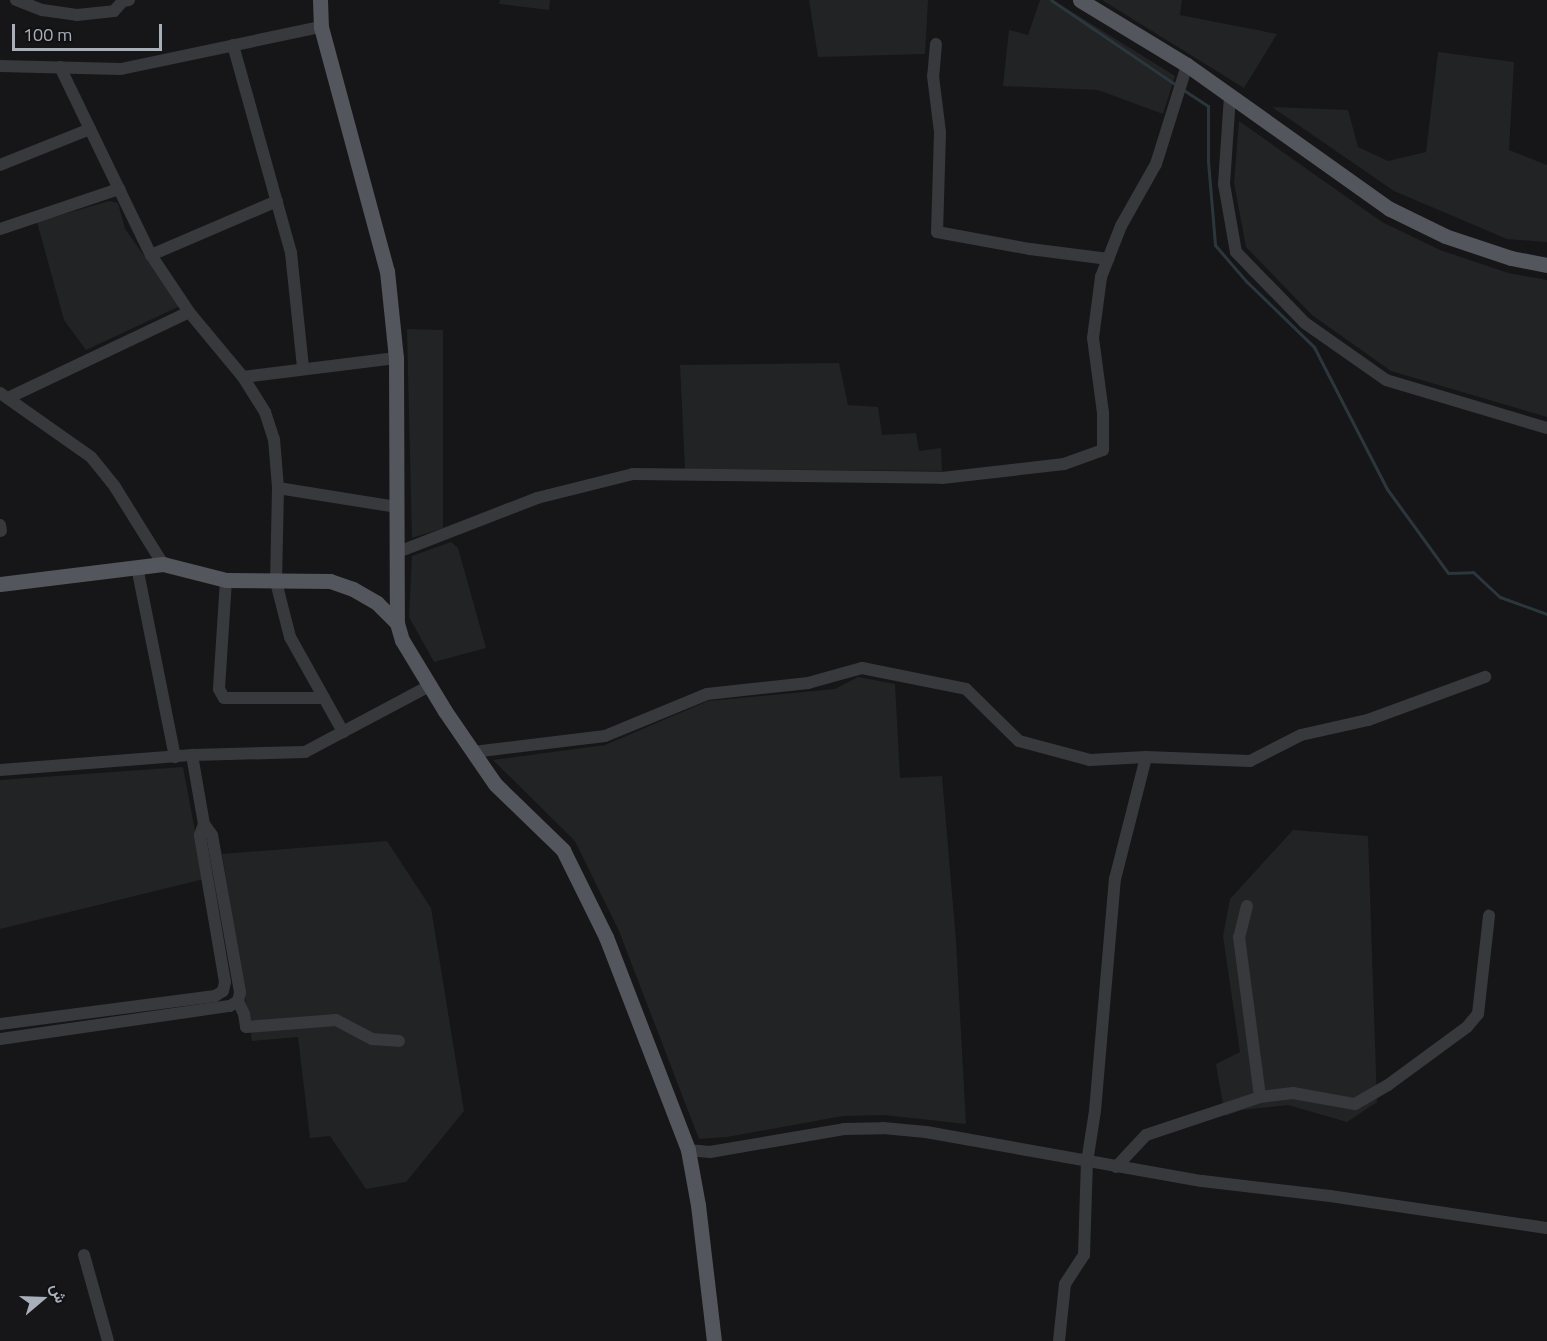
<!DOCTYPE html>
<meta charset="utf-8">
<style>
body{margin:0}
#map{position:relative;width:1547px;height:1341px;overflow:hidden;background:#161618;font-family:"Titillium Web",Vazirmatn,sans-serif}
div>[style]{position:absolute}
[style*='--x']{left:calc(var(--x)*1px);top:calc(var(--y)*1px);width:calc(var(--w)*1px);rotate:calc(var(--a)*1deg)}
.built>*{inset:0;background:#222325}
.stream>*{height:3px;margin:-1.5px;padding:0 1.5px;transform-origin:1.5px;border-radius:1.5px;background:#2c373d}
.minor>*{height:12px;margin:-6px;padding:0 6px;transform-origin:6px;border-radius:6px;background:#37393d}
.major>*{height:15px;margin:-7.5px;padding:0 7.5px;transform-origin:7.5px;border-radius:7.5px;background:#53565c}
span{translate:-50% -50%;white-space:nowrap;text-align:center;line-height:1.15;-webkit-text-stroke:6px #111113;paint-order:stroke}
.north{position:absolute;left:12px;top:1269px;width:60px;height:60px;-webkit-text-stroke:4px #111113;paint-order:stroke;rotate:71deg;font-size:16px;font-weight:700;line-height:24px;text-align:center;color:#a8afb9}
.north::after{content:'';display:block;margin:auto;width:21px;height:27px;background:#a8afb9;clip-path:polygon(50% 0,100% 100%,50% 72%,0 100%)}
.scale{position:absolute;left:12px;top:24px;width:150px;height:27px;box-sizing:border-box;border:3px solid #a8afb9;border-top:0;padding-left:8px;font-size:18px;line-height:21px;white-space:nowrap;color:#a8afb9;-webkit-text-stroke:4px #111113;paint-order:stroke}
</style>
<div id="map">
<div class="built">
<i style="clip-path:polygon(500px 0,550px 0,549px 10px,499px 4px)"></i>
<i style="clip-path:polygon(809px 0,928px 0,925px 54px,818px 57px)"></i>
<i style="clip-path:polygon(1040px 0,1053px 0,1175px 76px,1163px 114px,1098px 90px,1003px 86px,1009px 30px,1028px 35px)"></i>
<i style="clip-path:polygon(1102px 0,1182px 0,1180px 15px,1277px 34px,1244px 88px)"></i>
<i style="clip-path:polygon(1438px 52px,1514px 62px,1509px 150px,1547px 165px,1547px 242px,1507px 239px,1394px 191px,1272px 107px,1348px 110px,1358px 147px,1388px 161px,1426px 152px)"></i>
<i style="clip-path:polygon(1239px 121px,1382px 222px,1440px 250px,1508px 273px,1547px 280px,1547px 417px,1391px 371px,1312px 315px,1246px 247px,1234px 183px)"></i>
<i style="clip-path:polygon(109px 201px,118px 203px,125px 229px,180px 306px,86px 350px,64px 320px,37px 222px)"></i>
<i style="clip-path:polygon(407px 329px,443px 330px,443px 528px,412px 538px)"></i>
<i style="clip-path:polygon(839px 363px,848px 405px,878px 407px,882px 435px,916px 433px,919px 451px,941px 448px,942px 471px,685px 469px,680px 365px)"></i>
<i style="clip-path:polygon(451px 542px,458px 548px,486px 648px,434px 662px,409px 617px,412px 556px)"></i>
<i style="clip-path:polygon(858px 677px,895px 684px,900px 778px,942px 776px,956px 941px,966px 1124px,884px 1115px,843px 1116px,727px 1137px,699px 1139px,619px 931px,575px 841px,493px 760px,605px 745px,708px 701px,835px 689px)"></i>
<i style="clip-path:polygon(183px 767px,204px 879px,0 929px,0 780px)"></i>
<i style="clip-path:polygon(1293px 830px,1368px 836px,1377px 1102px,1347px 1122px,1288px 1105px,1242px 1110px,1225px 1116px,1216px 1064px,1240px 1052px,1223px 936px,1230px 899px)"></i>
<i style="clip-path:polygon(387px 841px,431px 908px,464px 1111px,406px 1182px,366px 1189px,330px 1136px,310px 1138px,298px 1037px,252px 1041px,222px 854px)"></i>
</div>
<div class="stream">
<i style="--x:1051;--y:0;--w:151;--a:34.2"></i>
<i style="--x:1182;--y:89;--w:31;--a:33"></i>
<i style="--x:1208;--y:106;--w:55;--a:90"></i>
<i style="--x:1208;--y:161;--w:84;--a:85.2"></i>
<i style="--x:1215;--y:245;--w:48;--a:49.3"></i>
<i style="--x:1246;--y:281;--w:95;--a:44.1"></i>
<i style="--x:1314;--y:347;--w:160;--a:62.8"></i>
<i style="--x:1387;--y:489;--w:104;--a:54"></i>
<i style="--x:1448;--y:573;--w:25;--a:-2"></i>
<i style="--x:1473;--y:572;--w:37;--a:43"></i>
<i style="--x:1500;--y:597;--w:50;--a:19.9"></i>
</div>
<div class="minor">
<i style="--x:16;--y:0;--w:28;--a:21"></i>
<i style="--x:42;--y:10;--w:35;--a:8"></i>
<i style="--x:77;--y:15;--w:37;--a:-6"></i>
<i style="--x:114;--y:11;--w:13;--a:-48"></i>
<i style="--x:123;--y:1;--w:6;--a:-9"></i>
<i style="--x:936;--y:44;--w:32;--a:95"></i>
<i style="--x:933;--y:76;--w:56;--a:82.9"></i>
<i style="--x:940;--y:132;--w:100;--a:91.7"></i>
<i style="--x:937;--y:232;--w:95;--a:10.4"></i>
<i style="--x:1030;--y:249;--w:79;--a:7.3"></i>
<i style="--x:233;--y:45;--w:216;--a:74.4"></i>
<i style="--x:291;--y:253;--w:116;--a:84"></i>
<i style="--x:0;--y:66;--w:121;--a:1.4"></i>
<i style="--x:121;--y:69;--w:204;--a:-11.9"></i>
<i style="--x:60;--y:67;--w:209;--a:64.2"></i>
<i style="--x:151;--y:255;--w:69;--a:56.3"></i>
<i style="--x:189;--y:312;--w:85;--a:50.3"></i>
<i style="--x:243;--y:377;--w:41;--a:57.8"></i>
<i style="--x:265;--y:412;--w:28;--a:72"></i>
<i style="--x:274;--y:439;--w:49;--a:85.3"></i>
<i style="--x:278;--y:488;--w:94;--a:91.2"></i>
<i style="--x:276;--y:582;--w:57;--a:75.7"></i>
<i style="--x:290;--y:637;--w:109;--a:60.8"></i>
<i style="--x:1230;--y:96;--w:88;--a:93.9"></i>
<i style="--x:1224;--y:184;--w:69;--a:80"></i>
<i style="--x:1236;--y:252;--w:99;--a:45.8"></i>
<i style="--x:1305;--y:323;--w:99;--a:35.1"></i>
<i style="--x:1386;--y:380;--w:168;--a:16.6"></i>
<i style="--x:0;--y:165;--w:97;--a:-21.8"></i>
<i style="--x:0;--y:229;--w:126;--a:-18.6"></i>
<i style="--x:151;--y:255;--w:137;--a:-23.2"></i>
<i style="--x:243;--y:377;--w:154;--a:-7.1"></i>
<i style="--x:0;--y:393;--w:111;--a:35.1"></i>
<i style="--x:91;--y:457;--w:38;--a:51"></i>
<i style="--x:115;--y:487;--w:91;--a:58.1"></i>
<i style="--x:8;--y:398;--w:200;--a:-25.4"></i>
<i style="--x:278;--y:488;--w:121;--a:9.1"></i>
<i style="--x:0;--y:525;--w:6;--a:81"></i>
<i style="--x:398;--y:552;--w:149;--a:-21.2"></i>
<i style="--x:537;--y:498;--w:99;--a:-14"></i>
<i style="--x:633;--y:474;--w:309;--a:0.7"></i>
<i style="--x:942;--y:478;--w:123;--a:-6.5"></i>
<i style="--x:1064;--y:464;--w:41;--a:-19.7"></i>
<i style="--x:1103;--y:450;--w:37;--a:-90"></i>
<i style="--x:1103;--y:413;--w:76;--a:-97.6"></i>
<i style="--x:1093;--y:338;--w:62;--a:-82.5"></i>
<i style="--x:1101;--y:277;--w:55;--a:-68.6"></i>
<i style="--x:1121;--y:226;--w:71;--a:-60.6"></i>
<i style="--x:1156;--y:164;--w:104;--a:-72.6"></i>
<i style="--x:137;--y:567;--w:194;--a:78.7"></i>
<i style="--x:226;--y:580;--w:109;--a:93.7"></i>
<i style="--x:219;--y:689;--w:10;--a:61"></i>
<i style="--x:224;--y:698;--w:100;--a:0"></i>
<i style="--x:473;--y:752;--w:133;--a:-6.9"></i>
<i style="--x:605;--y:736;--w:110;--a:-22.4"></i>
<i style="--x:707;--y:694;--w:102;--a:-6.2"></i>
<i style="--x:808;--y:683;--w:56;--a:-15.5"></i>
<i style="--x:862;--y:668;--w:106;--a:11.4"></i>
<i style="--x:966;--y:689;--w:74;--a:44.5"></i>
<i style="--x:1019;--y:741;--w:73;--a:15"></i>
<i style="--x:1090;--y:760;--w:56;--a:-3.1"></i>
<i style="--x:1146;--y:757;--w:104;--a:2.2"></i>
<i style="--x:1250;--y:761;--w:57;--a:-27"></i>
<i style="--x:1301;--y:735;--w:69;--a:-12.6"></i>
<i style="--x:1368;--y:720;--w:125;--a:-20.2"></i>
<i style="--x:0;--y:770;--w:193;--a:-4.5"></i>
<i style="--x:192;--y:755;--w:113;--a:-1.5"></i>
<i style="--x:305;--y:752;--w:143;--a:-28"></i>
<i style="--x:1247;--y:906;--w:32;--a:104"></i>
<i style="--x:1239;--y:937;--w:161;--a:82.5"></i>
<i style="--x:238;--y:1001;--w:14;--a:65"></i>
<i style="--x:244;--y:1014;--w:13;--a:81"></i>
<i style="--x:246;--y:1027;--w:90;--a:-4.4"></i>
<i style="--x:336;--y:1020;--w:41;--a:27.8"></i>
<i style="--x:372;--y:1039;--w:27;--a:4"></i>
<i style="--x:0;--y:1024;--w:217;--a:-7.4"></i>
<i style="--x:215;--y:996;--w:9;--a:-32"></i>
<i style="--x:223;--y:991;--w:9;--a:-77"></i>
<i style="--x:225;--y:982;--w:149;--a:-99.7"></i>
<i style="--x:200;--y:835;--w:12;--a:-70"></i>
<i style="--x:204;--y:824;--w:70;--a:-99.9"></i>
<i style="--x:0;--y:1039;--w:232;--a:-8.2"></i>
<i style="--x:230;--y:1006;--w:9;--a:-32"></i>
<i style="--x:238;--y:1001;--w:9;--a:-77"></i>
<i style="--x:240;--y:992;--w:159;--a:-100.1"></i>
<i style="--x:212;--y:835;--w:14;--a:-126"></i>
<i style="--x:688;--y:1150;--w:22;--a:5"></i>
<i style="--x:710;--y:1152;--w:136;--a:-9.7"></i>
<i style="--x:844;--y:1129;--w:39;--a:-1"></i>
<i style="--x:883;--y:1128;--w:43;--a:5.3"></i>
<i style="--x:926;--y:1132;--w:280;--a:10.1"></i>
<i style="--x:1202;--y:1181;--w:129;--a:6.7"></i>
<i style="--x:1330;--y:1196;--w:219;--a:8.4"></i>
<i style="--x:1116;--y:1167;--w:44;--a:-46.8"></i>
<i style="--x:1146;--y:1135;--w:120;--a:-18.4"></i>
<i style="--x:1260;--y:1097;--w:33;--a:-7"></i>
<i style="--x:1293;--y:1093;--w:63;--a:10.1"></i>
<i style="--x:1355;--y:1104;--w:38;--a:-30"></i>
<i style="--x:1388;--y:1085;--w:98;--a:-36.3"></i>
<i style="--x:1467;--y:1027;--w:17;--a:-50"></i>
<i style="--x:1478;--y:1014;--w:99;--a:-83.6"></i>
<i style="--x:84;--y:1255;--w:89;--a:74.4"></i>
<i style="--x:1059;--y:1341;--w:57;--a:-84"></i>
<i style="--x:1065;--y:1284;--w:35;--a:-57"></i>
<i style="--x:1084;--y:1255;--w:93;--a:-88.2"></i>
<i style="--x:1087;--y:1162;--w:52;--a:-81.1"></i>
<i style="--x:1095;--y:1111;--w:233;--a:-85.1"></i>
<i style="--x:1115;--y:879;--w:126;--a:-75.7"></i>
</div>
<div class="major">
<i style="--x:320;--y:0;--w:27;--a:88"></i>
<i style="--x:321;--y:27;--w:253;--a:74.9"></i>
<i style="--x:387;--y:271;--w:87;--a:84.1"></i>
<i style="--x:396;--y:358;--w:265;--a:89.8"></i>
<i style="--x:397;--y:623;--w:18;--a:74"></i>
<i style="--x:402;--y:640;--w:83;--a:58.8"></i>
<i style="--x:445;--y:711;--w:88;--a:55.6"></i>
<i style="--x:495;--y:784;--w:95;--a:44.1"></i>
<i style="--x:563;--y:850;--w:97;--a:63.7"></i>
<i style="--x:606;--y:937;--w:228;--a:68.9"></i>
<i style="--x:688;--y:1150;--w:56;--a:79.7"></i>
<i style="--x:698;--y:1205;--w:137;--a:83.3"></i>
<i style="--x:1080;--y:0;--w:125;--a:31.3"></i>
<i style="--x:1187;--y:65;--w:249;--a:35.4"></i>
<i style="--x:1390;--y:209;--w:61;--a:26.1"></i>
<i style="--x:1445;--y:236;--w:70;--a:18.4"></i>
<i style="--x:1511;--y:258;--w:37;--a:11"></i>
<i style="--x:0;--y:584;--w:164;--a:-7"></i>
<i style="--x:163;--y:564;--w:65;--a:14.3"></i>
<i style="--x:226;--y:580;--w:104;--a:0.6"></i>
<i style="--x:330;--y:581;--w:24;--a:19"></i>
<i style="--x:353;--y:589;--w:28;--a:30"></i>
<i style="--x:377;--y:603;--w:28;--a:45"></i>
</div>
<div class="north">ش</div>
<div class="scale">100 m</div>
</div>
